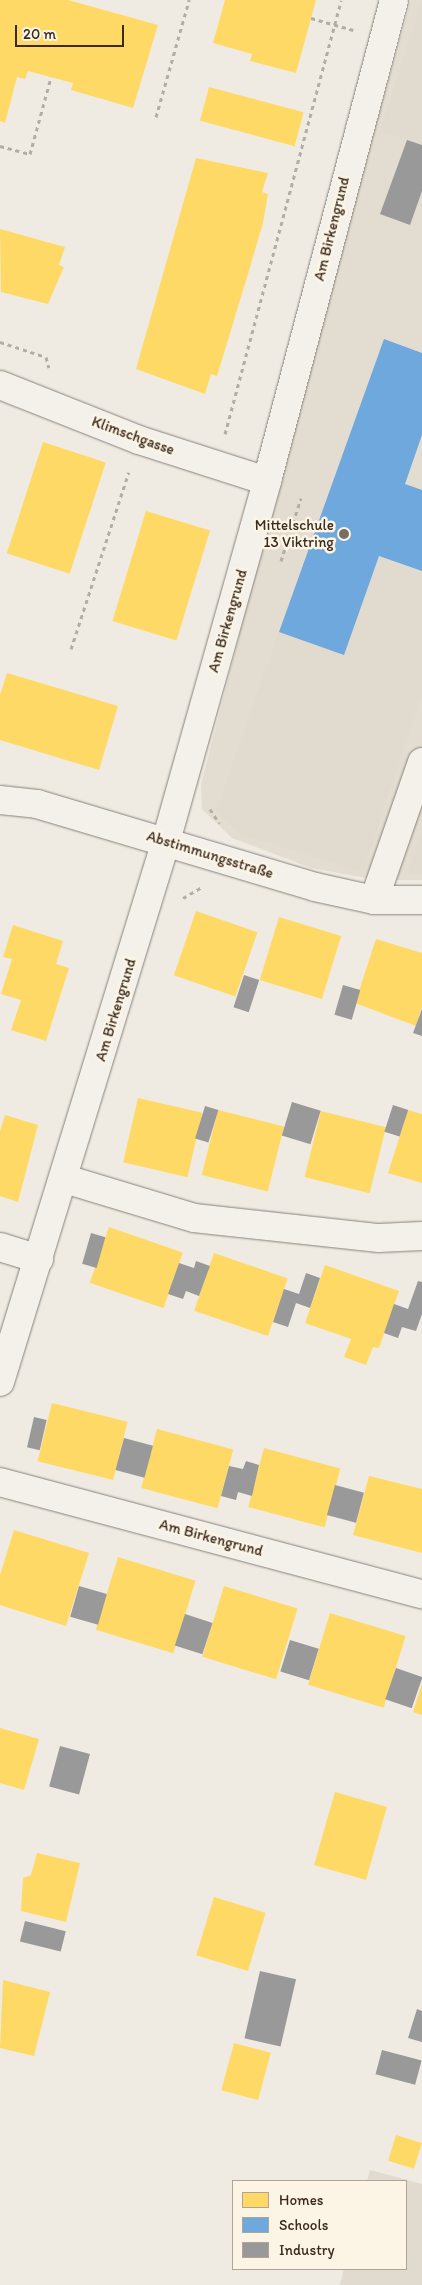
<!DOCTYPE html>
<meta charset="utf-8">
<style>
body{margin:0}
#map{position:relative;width:422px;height:2285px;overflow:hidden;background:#efebe2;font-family:Itim,sans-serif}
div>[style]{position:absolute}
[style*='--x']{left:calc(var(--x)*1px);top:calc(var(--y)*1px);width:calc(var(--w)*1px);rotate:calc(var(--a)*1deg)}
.built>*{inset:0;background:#e3dcd0}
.green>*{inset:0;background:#e1dace}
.homes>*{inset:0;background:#ffd966;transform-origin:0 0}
.schools>*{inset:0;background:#6fa8dc}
.industry>*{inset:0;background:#999;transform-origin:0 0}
.path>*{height:3px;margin-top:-1.5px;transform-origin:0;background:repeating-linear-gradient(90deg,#b2aea7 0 4px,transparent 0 8px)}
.roads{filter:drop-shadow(0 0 1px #87827b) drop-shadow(0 0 1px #87827b)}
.minor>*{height:28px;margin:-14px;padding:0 14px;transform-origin:14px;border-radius:14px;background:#f4f1ea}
.dots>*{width:14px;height:14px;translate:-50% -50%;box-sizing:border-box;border:2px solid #fcf5e5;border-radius:50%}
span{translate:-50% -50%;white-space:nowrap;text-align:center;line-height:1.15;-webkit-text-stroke:5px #fcf5e5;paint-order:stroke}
.street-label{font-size:15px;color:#3b2a1e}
.poi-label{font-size:15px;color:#3b2a1e}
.right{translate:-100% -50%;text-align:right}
.legend{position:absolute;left:232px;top:2180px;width:175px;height:90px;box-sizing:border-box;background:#fcf5e5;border:1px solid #afa495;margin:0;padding:6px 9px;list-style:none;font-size:15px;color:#3b2a1e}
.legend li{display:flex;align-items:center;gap:10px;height:25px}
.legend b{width:25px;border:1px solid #afa495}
.scale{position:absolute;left:15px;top:25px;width:109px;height:22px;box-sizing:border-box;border:2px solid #3b2a1e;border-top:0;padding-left:6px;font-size:15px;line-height:18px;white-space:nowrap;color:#3b2a1e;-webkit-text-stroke:4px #fcf5e5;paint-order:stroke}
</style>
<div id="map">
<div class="built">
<i style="clip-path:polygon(411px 0,422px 0,422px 880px,377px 880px,311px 868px,232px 838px,202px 809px,201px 784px,330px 284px)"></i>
</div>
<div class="green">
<i style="clip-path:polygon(422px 0,422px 145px,380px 131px)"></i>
<i style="clip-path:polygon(379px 556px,422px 571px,422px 694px,363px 872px,240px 834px,216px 811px,279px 632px,344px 655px)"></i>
<i style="clip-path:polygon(422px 832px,422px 874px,406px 875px)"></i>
<i style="clip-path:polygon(370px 2170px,422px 2184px,422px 2285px,340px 2285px,344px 2269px,406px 2269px,406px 2181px,367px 2181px)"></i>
</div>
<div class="homes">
<i style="clip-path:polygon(0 0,68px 0,158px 25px,133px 108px,71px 90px,73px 83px,28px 71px,25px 79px,17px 77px,5px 123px,0 121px)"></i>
<i style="clip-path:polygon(225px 0,316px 0,296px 73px,250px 61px,252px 54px,213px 43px)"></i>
<i style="left:209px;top:87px;width:98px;height:35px;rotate:15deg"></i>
<i style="clip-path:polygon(196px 158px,268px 173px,262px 192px,268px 194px,263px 223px,248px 274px,217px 376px,211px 374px,205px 394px,136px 369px)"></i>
<i style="clip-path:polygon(0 229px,65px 247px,59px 265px,64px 267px,48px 304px,1px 292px)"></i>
<i style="left:43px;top:442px;width:66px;height:117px;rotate:18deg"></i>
<i style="left:146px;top:511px;width:67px;height:115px;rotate:17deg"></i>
<i style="clip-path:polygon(7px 673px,118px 706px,99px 770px,0 740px,0 695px)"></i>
<i style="left:196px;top:911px;width:65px;height:68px;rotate:19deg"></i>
<i style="left:279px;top:917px;width:65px;height:66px;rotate:17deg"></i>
<i style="clip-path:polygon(13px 925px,63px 941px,56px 964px,69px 968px,46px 1041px,11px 1030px,21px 1000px,1px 994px,12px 959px,3px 957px)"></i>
<i style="clip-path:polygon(376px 939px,422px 953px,422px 1007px,416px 1026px,355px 1003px)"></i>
<i style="left:138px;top:1098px;width:66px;height:66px;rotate:13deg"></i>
<i style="left:218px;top:1110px;width:68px;height:67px;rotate:14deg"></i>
<i style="clip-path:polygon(408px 1110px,422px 1114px,422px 1183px,388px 1173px)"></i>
<i style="left:321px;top:1111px;width:67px;height:68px;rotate:14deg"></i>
<i style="clip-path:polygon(5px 1115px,38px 1125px,18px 1202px,0 1196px,0 1131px)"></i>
<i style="left:109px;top:1227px;width:78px;height:59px;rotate:19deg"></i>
<i style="left:214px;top:1253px;width:78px;height:61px;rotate:19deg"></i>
<i style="clip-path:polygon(325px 1265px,399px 1291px,379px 1348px,373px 1347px,366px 1365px,344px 1357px,351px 1339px,305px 1323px)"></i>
<i style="left:52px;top:1403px;width:78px;height:60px;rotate:14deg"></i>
<i style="left:157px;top:1429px;width:79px;height:61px;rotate:15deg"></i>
<i style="left:264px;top:1448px;width:79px;height:61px;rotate:15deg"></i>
<i style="clip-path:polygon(369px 1476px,422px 1489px,422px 1553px,353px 1535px)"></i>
<i style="clip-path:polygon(14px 1530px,89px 1553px,66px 1626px,0 1605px,0 1575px)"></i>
<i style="left:118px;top:1557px;width:81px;height:76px;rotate:17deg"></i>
<i style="left:224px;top:1586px;width:77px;height:74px;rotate:17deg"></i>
<i style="left:330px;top:1613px;width:79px;height:75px;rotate:17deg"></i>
<i style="clip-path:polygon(422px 1684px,422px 1715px,413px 1712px)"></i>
<i style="clip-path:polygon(0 1728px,39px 1739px,24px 1790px,0 1783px)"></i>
<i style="left:335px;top:1792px;width:54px;height:76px;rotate:16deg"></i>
<i style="clip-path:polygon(37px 1853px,80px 1863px,66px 1922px,21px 1911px,23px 1878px,31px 1875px)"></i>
<i style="left:214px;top:1897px;width:54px;height:61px;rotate:17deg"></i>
<i style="clip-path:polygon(3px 1980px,50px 1992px,34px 2056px,0 2048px)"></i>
<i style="left:234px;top:2043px;width:38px;height:49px;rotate:15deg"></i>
<i style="left:396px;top:2135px;width:27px;height:27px;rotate:17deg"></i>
</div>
<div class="schools">
<i style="clip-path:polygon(384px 339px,422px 353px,422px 435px,405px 484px,422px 490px,422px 571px,379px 556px,344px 655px,279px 632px)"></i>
</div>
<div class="industry">
<i style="clip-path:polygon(407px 140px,422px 145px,422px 191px,410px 225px,380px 214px)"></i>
<i style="left:244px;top:975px;width:16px;height:34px;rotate:18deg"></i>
<i style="left:343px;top:985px;width:18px;height:31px;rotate:16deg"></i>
<i style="clip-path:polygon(422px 1009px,422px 1036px,413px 1033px)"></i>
<i style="left:292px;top:1102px;width:30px;height:35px;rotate:17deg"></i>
<i style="left:393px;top:1105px;width:16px;height:28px;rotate:18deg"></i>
<i style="left:205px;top:1106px;width:14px;height:34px;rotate:17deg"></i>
<i style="left:91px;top:1233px;width:15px;height:32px;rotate:16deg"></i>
<i style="clip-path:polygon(196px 1261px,210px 1266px,199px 1296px,186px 1291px,183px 1299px,168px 1294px,179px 1263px,194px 1268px)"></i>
<i style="clip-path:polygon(306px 1273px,320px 1278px,310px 1308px,296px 1303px,288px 1327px,273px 1322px,284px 1289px,299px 1294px)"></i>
<i style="clip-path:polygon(418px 1281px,422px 1282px,422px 1314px,416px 1331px,402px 1327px,398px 1338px,384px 1333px,394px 1304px,408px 1309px)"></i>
<i style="left:34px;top:1417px;width:13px;height:31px;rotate:13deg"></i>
<i style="left:124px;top:1438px;width:30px;height:33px;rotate:15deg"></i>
<i style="clip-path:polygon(246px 1461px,259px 1465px,252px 1496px,238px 1492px,236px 1500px,221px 1496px,229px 1466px,243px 1469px)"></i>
<i style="left:335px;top:1485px;width:30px;height:31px;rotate:15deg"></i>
<i style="left:79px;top:1586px;width:29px;height:32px;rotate:16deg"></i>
<i style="left:185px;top:1614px;width:29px;height:33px;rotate:18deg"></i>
<i style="left:290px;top:1640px;width:30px;height:33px;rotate:17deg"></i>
<i style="left:396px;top:1668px;width:28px;height:33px;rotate:19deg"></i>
<i style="left:60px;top:1746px;width:31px;height:42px;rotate:15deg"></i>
<i style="left:25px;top:1921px;width:42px;height:21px;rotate:14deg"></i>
<i style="left:260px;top:1971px;width:37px;height:69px;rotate:13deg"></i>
<i style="clip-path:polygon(417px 2009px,422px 2011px,422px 2042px,408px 2038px)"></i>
<i style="left:382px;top:2050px;width:41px;height:25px;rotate:15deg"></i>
</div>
<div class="path">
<i style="--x:311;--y:18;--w:44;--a:15.9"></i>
<i style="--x:156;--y:117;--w:122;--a:-74.2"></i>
<i style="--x:0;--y:146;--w:31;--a:15"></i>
<i style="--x:30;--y:154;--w:80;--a:-74.7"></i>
<i style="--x:0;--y:342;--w:48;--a:18.1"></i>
<i style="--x:46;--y:357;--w:11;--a:75"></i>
<i style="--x:225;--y:434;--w:449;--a:-75"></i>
<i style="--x:281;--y:561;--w:66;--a:-72.4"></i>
<i style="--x:71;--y:649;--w:186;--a:-71.9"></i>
<i style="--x:210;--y:809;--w:17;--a:57"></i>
<i style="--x:183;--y:898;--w:22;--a:-30"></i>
</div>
<div class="roads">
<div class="minor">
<i style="--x:0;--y:385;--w:149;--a:21.6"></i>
<i style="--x:139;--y:440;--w:134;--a:17.8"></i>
<i style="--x:0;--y:800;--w:37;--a:6"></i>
<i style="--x:37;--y:804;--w:290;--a:16.6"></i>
<i style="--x:315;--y:887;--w:60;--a:12.4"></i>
<i style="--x:374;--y:900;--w:48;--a:0"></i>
<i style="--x:374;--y:900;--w:146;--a:-70.8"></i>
<i style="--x:65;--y:1179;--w:135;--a:16.8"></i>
<i style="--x:194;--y:1218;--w:186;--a:6.2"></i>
<i style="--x:379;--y:1238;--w:43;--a:-2.7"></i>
<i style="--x:0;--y:1247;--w:41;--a:17.1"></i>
<i style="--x:0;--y:1382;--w:566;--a:-72.94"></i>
<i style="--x:166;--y:841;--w:374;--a:-74.3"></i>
<i style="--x:267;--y:481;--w:497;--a:-75.2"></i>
<i style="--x:0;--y:1482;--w:437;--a:14.9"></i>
</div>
</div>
<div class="dots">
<i style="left:344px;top:534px;background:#7a6e63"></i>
</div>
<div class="street-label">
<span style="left:332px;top:229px;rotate:-76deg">Am Birkengrund</span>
<span style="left:133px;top:436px;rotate:20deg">Klimschgasse</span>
<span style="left:228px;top:621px;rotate:-74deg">Am Birkengrund</span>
<span style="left:210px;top:855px;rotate:17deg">Abstimmungsstraße</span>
<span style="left:116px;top:1010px;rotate:-73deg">Am Birkengrund</span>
<span style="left:211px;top:1538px;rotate:15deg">Am Birkengrund</span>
</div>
<div class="poi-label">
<span class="right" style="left:334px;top:534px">Mittelschule<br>13 Viktring</span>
</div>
<ul class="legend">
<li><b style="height:14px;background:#ffd966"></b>Homes</li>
<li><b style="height:14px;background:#6fa8dc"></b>Schools</li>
<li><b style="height:14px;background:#999"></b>Industry</li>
</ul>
<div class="scale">20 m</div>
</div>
